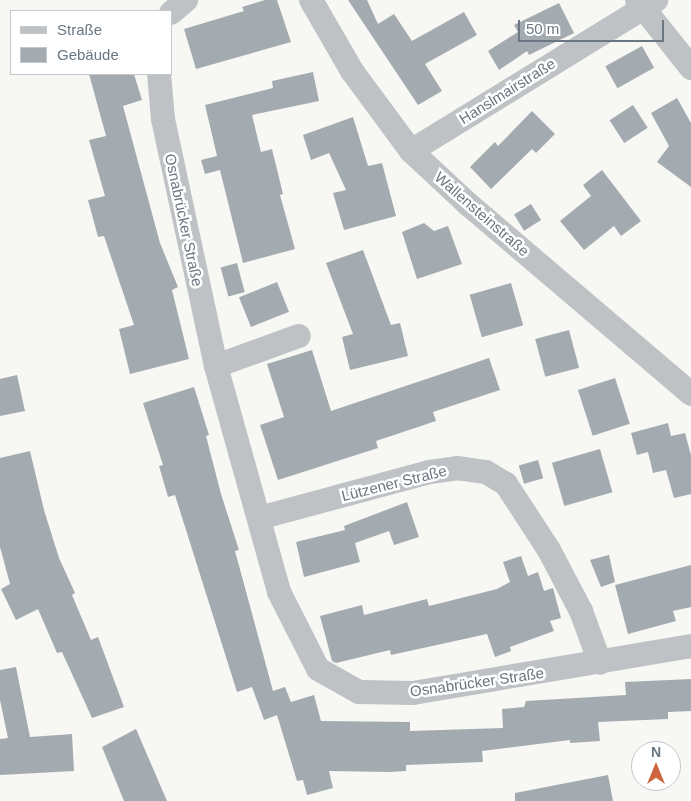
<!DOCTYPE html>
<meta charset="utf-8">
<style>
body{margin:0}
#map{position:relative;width:691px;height:801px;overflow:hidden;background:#f7f7f4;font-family:Helvetica,sans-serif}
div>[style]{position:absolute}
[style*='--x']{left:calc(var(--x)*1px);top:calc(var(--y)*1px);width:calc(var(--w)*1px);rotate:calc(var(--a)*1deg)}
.building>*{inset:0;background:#a4abb0;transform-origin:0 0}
.minor>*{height:24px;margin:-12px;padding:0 12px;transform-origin:12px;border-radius:12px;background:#bec2c5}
span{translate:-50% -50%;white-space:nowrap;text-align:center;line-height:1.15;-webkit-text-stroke:5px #fff;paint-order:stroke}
.street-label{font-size:15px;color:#6a7681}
.legend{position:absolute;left:10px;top:10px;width:162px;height:65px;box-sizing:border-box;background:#fff;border:1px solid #c3c8cd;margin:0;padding:6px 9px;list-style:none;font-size:15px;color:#6a7681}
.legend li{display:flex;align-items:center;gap:10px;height:25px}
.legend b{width:25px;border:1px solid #c3c8cd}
.north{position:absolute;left:631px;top:741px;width:50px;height:50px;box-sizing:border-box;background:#fff;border:1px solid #c3c8cd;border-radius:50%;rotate:0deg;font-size:14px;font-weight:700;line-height:20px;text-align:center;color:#6a7681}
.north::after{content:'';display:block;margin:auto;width:18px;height:22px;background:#cd663e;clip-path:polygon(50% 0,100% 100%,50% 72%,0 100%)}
.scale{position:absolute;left:518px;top:20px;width:146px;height:22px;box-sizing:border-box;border:2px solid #6a7681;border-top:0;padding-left:6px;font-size:15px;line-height:18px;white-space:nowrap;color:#6a7681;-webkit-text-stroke:4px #fff;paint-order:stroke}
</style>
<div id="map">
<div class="building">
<i style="clip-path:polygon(265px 0,277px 0,291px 42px,196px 69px,184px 29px,244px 11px,242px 7px)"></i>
<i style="clip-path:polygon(348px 0,367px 0,378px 24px,394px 14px,412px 41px,464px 12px,477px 35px,425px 64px,442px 91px,418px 105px)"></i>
<i style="clip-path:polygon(559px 3px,574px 33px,529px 55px,527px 51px,499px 70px,488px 51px,518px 32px,514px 25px)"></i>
<i style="left:642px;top:46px;width:25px;height:42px;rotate:61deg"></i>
<i style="clip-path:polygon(313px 72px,319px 101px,252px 115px,261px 152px,272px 149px,283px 194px,280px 195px,295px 249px,243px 263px,220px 170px,205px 174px,201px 160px,217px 156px,205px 105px,273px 88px,272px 81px)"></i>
<i style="clip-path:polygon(89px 74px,134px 74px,142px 100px,123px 106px,160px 243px,178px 287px,172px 290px,189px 359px,130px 374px,119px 329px,134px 325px,104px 236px,98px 237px,88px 200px,105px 196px,89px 140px,106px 136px)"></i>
<i style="clip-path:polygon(677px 98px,691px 123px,691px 187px,657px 162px,669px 146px,651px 113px)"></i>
<i style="left:633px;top:105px;width:27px;height:28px;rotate:57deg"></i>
<i style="clip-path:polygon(532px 111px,555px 134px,536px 153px,532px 149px,491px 189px,470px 167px,495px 142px,498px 146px)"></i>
<i style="clip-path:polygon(353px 117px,368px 166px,382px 163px,396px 216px,344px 230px,333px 193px,346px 190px,329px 153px,311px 160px,303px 135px)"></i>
<i style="clip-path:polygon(602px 170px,641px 221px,621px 236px,614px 226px,584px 250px,560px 221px,591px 196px,583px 185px)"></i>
<i style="left:531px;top:204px;width:19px;height:20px;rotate:58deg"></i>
<i style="clip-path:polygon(424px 223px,434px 231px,448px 226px,462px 264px,417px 279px,402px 232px)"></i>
<i style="clip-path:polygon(363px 250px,391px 325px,400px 323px,408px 356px,350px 370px,342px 337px,353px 334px,326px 263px)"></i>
<i style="left:237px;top:263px;width:30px;height:17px;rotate:75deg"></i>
<i style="left:277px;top:282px;width:32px;height:41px;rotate:68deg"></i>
<i style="left:511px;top:283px;width:44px;height:43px;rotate:74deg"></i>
<i style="left:569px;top:330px;width:39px;height:35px;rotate:75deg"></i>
<i style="clip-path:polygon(312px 350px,331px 411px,489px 358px,500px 390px,433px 412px,436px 421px,376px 441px,378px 448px,278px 480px,260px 425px,284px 417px,267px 364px)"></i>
<i style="clip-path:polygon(17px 375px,25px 411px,0 416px,0 379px)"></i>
<i style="left:615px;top:378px;width:48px;height:39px;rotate:72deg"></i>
<i style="clip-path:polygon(194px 387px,209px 435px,206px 436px,221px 494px,239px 550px,235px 551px,273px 691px,285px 687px,291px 702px,314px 695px,321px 721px,410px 722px,410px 731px,503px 728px,502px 709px,524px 707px,526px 701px,626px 695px,625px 682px,691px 679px,691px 711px,668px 712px,668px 719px,598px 722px,600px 741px,570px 743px,570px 740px,482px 751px,483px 762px,406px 765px,406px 771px,390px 772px,329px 771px,333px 788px,307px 795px,303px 780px,297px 781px,277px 715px,264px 720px,252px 687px,237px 692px,175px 495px,168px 497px,159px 466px,163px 465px,143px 403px)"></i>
<i style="clip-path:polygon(668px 423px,671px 436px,685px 433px,691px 455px,691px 494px,674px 498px,666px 470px,653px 473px,648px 452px,637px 455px,631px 433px)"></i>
<i style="left:600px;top:449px;width:45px;height:50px;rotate:74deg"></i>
<i style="clip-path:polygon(30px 451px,44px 510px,59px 558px,75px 593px,72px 595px,91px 640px,98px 637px,124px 707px,92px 718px,62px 652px,57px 653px,38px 609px,16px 620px,1px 589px,10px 584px,0 547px,0 458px)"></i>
<i style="left:538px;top:460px;width:19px;height:20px;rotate:74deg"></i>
<i style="clip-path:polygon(407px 502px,419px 537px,394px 545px,389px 531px,355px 543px,360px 562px,304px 577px,296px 542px,345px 530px,344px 526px)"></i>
<i style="clip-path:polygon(609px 555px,615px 582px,601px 587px,590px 560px)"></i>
<i style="clip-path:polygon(521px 556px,528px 576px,538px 572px,544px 591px,553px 588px,561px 618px,550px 621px,554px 631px,510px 647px,511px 651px,495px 657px,487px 634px,391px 655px,390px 650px,336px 663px,332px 661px,320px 616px,362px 605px,364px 615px,427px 599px,429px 606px,497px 589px,510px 582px,503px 562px)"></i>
<i style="clip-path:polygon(691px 565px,691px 607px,673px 611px,676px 621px,628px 634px,615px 585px)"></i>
<i style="clip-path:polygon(16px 667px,30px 737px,72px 734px,74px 771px,0 775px,0 739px,8px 738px,0 700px,0 670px)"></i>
<i style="clip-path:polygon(136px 729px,167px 801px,124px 801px,102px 747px)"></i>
<i style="clip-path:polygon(608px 775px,613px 801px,515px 801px,515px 793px)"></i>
</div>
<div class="minor">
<i style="--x:311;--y:0;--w:82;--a:60"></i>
<i style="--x:352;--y:71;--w:99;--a:53.6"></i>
<i style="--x:411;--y:151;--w:78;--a:42.9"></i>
<i style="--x:468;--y:204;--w:293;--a:40.4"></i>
<i style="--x:637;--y:0;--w:87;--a:51.5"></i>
<i style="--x:171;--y:13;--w:20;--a:-41"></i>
<i style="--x:159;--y:74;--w:45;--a:84.9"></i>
<i style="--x:163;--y:119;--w:253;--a:77.9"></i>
<i style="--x:216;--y:366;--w:235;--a:74.4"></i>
<i style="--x:279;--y:592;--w:86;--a:63.1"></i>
<i style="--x:318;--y:669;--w:47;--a:29.3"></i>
<i style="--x:359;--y:692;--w:54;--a:1.1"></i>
<i style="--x:413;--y:693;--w:282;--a:-9.6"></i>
<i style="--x:411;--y:151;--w:288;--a:-31.6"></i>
<i style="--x:216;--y:366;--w:88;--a:-19.9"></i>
<i style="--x:259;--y:518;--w:177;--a:-15.1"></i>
<i style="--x:430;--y:472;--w:27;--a:-8"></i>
<i style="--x:457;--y:468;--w:29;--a:8"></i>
<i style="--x:486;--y:472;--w:23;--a:31"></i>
<i style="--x:506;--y:484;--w:79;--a:56.9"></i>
<i style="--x:549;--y:550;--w:69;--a:62.3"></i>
<i style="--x:581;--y:611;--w:55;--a:69.9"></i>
</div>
<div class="street-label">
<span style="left:507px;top:91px;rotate:-32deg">Hanslmairstraße</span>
<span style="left:482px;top:214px;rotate:41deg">Wallensteinstraße</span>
<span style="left:184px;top:220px;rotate:78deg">Osnabrücker Straße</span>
<span style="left:394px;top:483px;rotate:-14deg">Lützener Straße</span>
<span style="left:477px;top:682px;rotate:-8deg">Osnabrücker Straße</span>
</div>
<ul class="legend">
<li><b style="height:6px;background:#bec2c5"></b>Straße</li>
<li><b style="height:14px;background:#a4abb0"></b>Gebäude</li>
</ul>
<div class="north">N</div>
<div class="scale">50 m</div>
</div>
